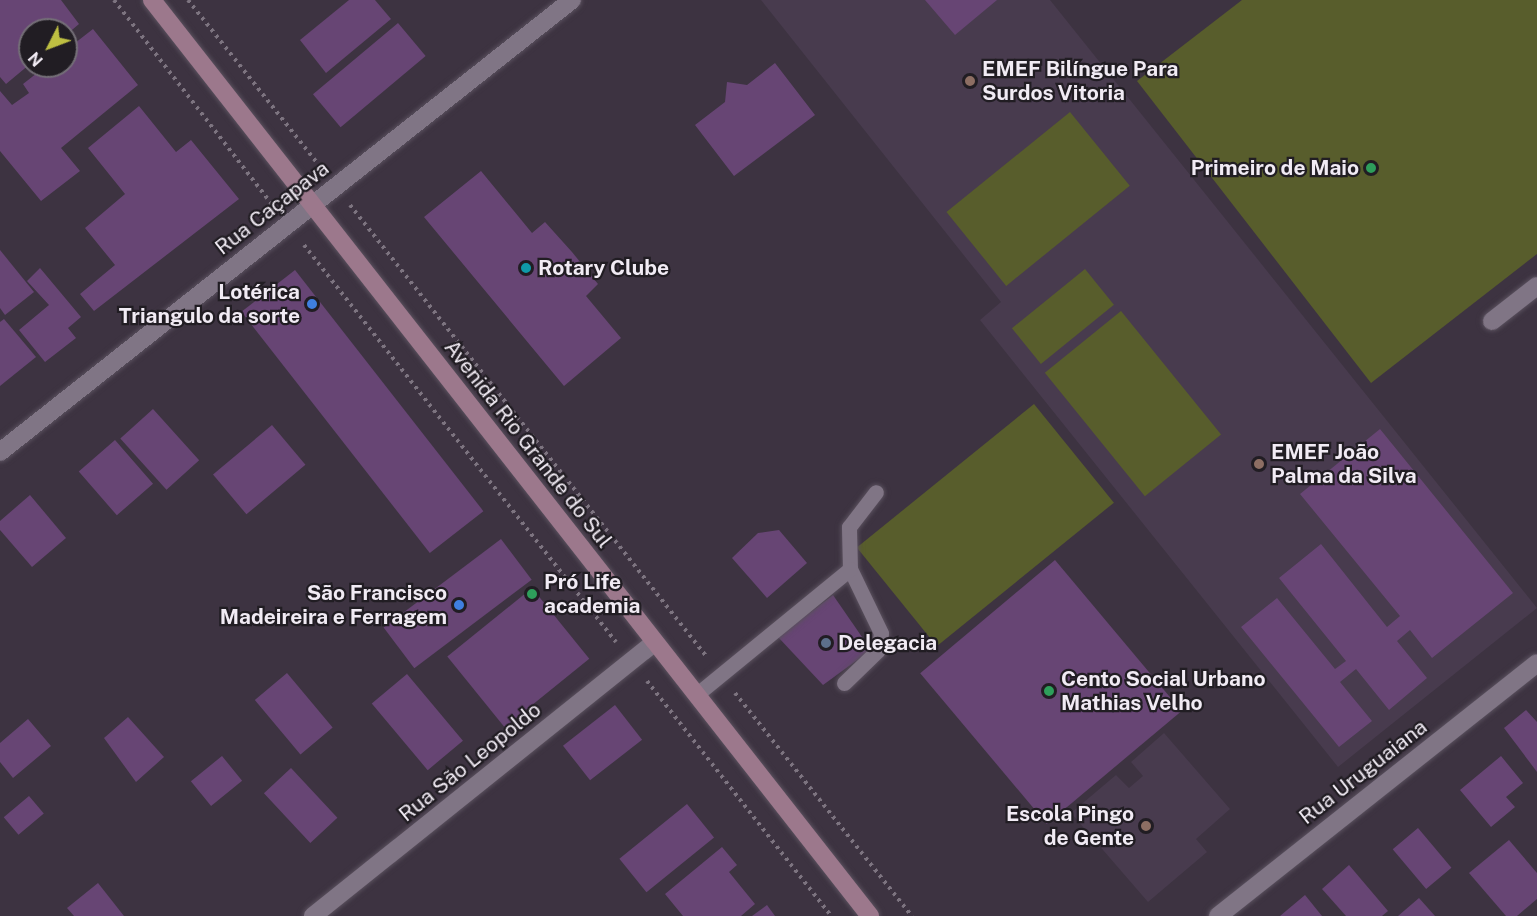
<!DOCTYPE html>
<meta charset="utf-8">
<style>
body{margin:0}
#map{position:relative;width:1537px;height:916px;overflow:hidden;background:#3d3341;font-family:"Public Sans",sans-serif}
div>[style]{position:absolute}
[style*='--x']{left:calc(var(--x)*1px);top:calc(var(--y)*1px);width:calc(var(--w)*1px);rotate:calc(var(--a)*1deg)}
.built>*{inset:0;background:#483b4e}
.green>*{inset:0;background:#585d2c;transform-origin:0 0}
.building>*{inset:0;background:#674574;transform-origin:0 0}
.path>*{height:4px;margin-top:-2px;transform-origin:0;background:repeating-linear-gradient(90deg,#7d7480 0 3px,transparent 0 7.5px)}
.roads{filter:drop-shadow(0 0 2px #59505d) drop-shadow(0 0 2px #59505d)}
.lane>*{height:15px;margin:-7.5px;padding:0 7.5px;transform-origin:7.5px;border-radius:7.5px;background:#807585}
.street>*{height:18px;margin:-9px;padding:0 9px;transform-origin:9px;border-radius:9px;background:#807585}
.secondary>*{height:18px;margin:-9px;padding:0 9px;transform-origin:9px;border-radius:9px;background:#9c788c}
.dots>*{width:16px;height:16px;translate:-50% -50%;box-sizing:border-box;border:3px solid #211d23;border-radius:50%}
span{translate:-50% -50%;white-space:nowrap;text-align:center;line-height:1.15;-webkit-text-stroke:4.5px #211d23;paint-order:stroke}
.poi-label{font-size:21px;color:#f1ebf4;font-weight:700}
.left{translate:0 -50%;text-align:left}
.right{translate:-100% -50%;text-align:right}
.street-label{font-size:21px;color:#f1ebf4}
.north{position:absolute;left:18px;top:18px;width:60px;height:60px;box-sizing:border-box;background:#211d23;border:2px solid #746f77;border-radius:50%;rotate:228deg;font-size:16px;font-weight:700;line-height:24px;text-align:center;color:#f1ebf4}
.north::after{content:'';display:block;margin:auto;width:21px;height:27px;background:#bebf42;clip-path:polygon(50% 0,100% 100%,50% 72%,0 100%)}
</style>
<div id="map">
<div class="built">
<i style="clip-path:polygon(761px 0,1050px 0,1537px 608px,1338px 767px,980px 320px,1001px 302px)"></i>
<i style="clip-path:polygon(1164px 733px,1230px 809px,1196px 839px,1207px 852px,1148px 902px,1071px 813px,1116px 775px,1129px 788px,1143px 776px,1131px 762px)"></i>
</div>
<div class="green">
<i style="clip-path:polygon(1242px 0,1537px 0,1537px 254px,1371px 383px,1137px 81px)"></i>
<i style="left:1070px;top:112px;width:95px;height:159px;rotate:51deg"></i>
<i style="left:1085px;top:269px;width:46px;height:94px;rotate:51deg"></i>
<i style="left:1121px;top:311px;width:159px;height:98px;rotate:51deg"></i>
<i style="left:1034px;top:404px;width:127px;height:228px;rotate:51deg"></i>
</div>
<div class="building">
<i style="clip-path:polygon(0 0,61px 0,79px 24px,66px 35px,66px 30px,30px 30px,30px 64px,6px 84px,0 77px)"></i>
<i style="clip-path:polygon(349px 0,375px 0,391px 19px,326px 73px,300px 40px)"></i>
<i style="clip-path:polygon(925px 0,997px 0,955px 35px)"></i>
<i style="left:398px;top:23px;width:43px;height:111px;rotate:50deg"></i>
<i style="clip-path:polygon(93px 29px,138px 85px,61px 148px,80px 171px,41px 201px,0 151px,0 91px,12px 105px,29px 93px,23px 84px,46px 66px,66px 66px,66px 50px)"></i>
<i style="clip-path:polygon(775px 63px,815px 115px,734px 176px,695px 125px,725px 102px,727px 82px,747px 85px)"></i>
<i style="clip-path:polygon(139px 106px,176px 152px,191px 140px,239px 199px,94px 311px,80px 294px,115px 265px,85px 228px,125px 194px,88px 148px)"></i>
<i style="clip-path:polygon(481px 171px,532px 233px,545px 222px,572px 252px,598px 284px,586px 296px,621px 338px,564px 386px,424px 217px)"></i>
<i style="clip-path:polygon(0 250px,34px 292px,5px 315px,0 308px)"></i>
<i style="clip-path:polygon(40px 268px,81px 317px,68px 328px,76px 338px,45px 362px,19px 330px,49px 305px,27px 281px)"></i>
<i style="left:295px;top:270px;width:306px;height:68px;rotate:52deg"></i>
<i style="clip-path:polygon(4px 319px,36px 357px,0 386px,0 322px)"></i>
<i style="left:153px;top:409px;width:69px;height:44px;rotate:48deg"></i>
<i style="left:272px;top:425px;width:52px;height:77px;rotate:50deg"></i>
<i style="clip-path:polygon(1380px 429px,1513px 593px,1432px 658px,1410px 630px,1397px 641px,1427px 678px,1389px 710px,1356px 669px,1340px 682px,1372px 721px,1339px 747px,1241px 627px,1277px 598px,1335px 669px,1346px 661px,1279px 578px,1321px 544px,1387px 627px,1400px 616px,1300px 494px)"></i>
<i style="left:115px;top:440px;width:58px;height:48px;rotate:49deg"></i>
<i style="clip-path:polygon(30px 495px,66px 538px,32px 567px,0 530px,0 521px)"></i>
<i style="clip-path:polygon(779px 530px,807px 563px,767px 598px,732px 558px,758px 533px)"></i>
<i style="left:501px;top:539px;width:51px;height:147px;rotate:53deg"></i>
<i style="left:1055px;top:560px;width:197px;height:176px;rotate:50deg"></i>
<i style="left:532px;top:588px;width:91px;height:109px;rotate:51deg"></i>
<i style="clip-path:polygon(833px 595px,871px 650px,823px 685px,778px 637px)"></i>
<i style="left:287px;top:673px;width:71px;height:42px;rotate:50deg"></i>
<i style="left:407px;top:674px;width:87px;height:46px;rotate:50deg"></i>
<i style="left:615px;top:705px;width:44px;height:66px;rotate:52deg"></i>
<i style="clip-path:polygon(1526px 710px,1537px 722px,1537px 772px,1504px 728px)"></i>
<i style="clip-path:polygon(128px 717px,164px 757px,136px 782px,104px 738px)"></i>
<i style="clip-path:polygon(28px 719px,51px 746px,13px 778px,0 762px,0 743px)"></i>
<i style="left:222px;top:756px;width:32px;height:40px;rotate:51deg"></i>
<i style="clip-path:polygon(1501px 756px,1523px 783px,1506px 797px,1515px 807px,1491px 827px,1460px 790px)"></i>
<i style="left:291px;top:768px;width:68px;height:37px;rotate:47deg"></i>
<i style="left:29px;top:796px;width:23px;height:33px;rotate:50deg"></i>
<i style="left:687px;top:804px;width:43px;height:87px;rotate:51deg"></i>
<i style="left:1418px;top:828px;width:52px;height:33px;rotate:50deg"></i>
<i style="clip-path:polygon(1509px 840px,1537px 873px,1537px 899px,1517px 916px,1506px 916px,1469px 873px)"></i>
<i style="clip-path:polygon(722px 847px,737px 865px,729px 872px,755px 904px,741px 916px,683px 916px,665px 894px)"></i>
<i style="clip-path:polygon(1349px 865px,1388px 911px,1382px 916px,1346px 916px,1322px 889px)"></i>
<i style="clip-path:polygon(98px 883px,124px 916px,74px 916px,67px 908px)"></i>
<i style="clip-path:polygon(1305px 895px,1322px 916px,1280px 916px)"></i>
<i style="clip-path:polygon(1419px 898px,1435px 916px,1398px 916px)"></i>
<i style="clip-path:polygon(767px 905px,775px 916px,752px 916px)"></i>
</div>
<div class="path">
<i style="--x:114;--y:0;--w:260;--a:52.3"></i>
<i style="--x:188;--y:0;--w:216;--a:51.6"></i>
<i style="--x:350;--y:205;--w:575;--a:51.71"></i>
<i style="--x:304;--y:245;--w:505;--a:51.84"></i>
<i style="--x:647;--y:681;--w:298;--a:51.9"></i>
<i style="--x:735;--y:693;--w:285;--a:51.6"></i>
</div>
<div class="roads">
<div class="lane">
<i style="--x:844;--y:683;--w:47;--a:-44.1"></i>
<i style="--x:878;--y:650;--w:17;--a:-80"></i>
<i style="--x:881;--y:633;--w:71;--a:-115.8"></i>
<i style="--x:850;--y:569;--w:42;--a:-91.4"></i>
<i style="--x:849;--y:527;--w:44;--a:-52.4"></i>
<i style="--x:696;--y:695;--w:199;--a:-39.3"></i>
</div>
<div class="street">
<i style="--x:1492;--y:321;--w:57;--a:-37.9"></i>
<i style="--x:0;--y:452;--w:729;--a:-38.32"></i>
<i style="--x:313;--y:916;--w:438;--a:-38.7"></i>
<i style="--x:1218;--y:916;--w:407;--a:-38.4"></i>
</div>
<div class="secondary">
<i style="--x:152;--y:0;--w:1164;--a:51.91"></i>
</div>
</div>
<div class="dots">
<i style="left:970px;top:81px;background:#8d6e63"></i>
<i style="left:1371px;top:168px;background:#2e9e5b"></i>
<i style="left:526px;top:268px;background:#0f9aa8"></i>
<i style="left:312px;top:304px;background:#3f7fe0"></i>
<i style="left:1259px;top:464px;background:#8d6e63"></i>
<i style="left:532px;top:594px;background:#2e9e5b"></i>
<i style="left:459px;top:605px;background:#3f7fe0"></i>
<i style="left:826px;top:643px;background:#5c6f8a"></i>
<i style="left:1049px;top:691px;background:#2e9e5b"></i>
<i style="left:1146px;top:826px;background:#8d6e63"></i>
</div>
<div class="poi-label">
<span class="left" style="left:982px;top:81px">EMEF Bilíngue Para<br>Surdos Vitoria</span>
<span class="right" style="left:1359px;top:168px">Primeiro de Maio</span>
<span class="left" style="left:538px;top:268px">Rotary Clube</span>
<span class="right" style="left:300px;top:304px">Lotérica<br>Triangulo da sorte</span>
<span class="left" style="left:1271px;top:464px">EMEF João<br>Palma da Silva</span>
<span class="left" style="left:544px;top:594px">Pró Life<br>academia</span>
<span class="right" style="left:447px;top:605px">São Francisco<br>Madeireira e Ferragem</span>
<span class="left" style="left:838px;top:643px">Delegacia</span>
<span class="left" style="left:1061px;top:691px">Cento Social Urbano<br>Mathias Velho</span>
<span class="right" style="left:1134px;top:826px">Escola Pingo<br>de Gente</span>
</div>
<div class="street-label">
<span style="left:272px;top:208px;rotate:-38deg">Rua Caçapava</span>
<span style="left:528px;top:444px;rotate:52deg">Avenida Rio Grande do Sul</span>
<span style="left:470px;top:762px;rotate:-39deg">Rua São Leopoldo</span>
<span style="left:1363px;top:772px;rotate:-38deg">Rua Uruguaiana</span>
</div>
<div class="north">N</div>
</div>
